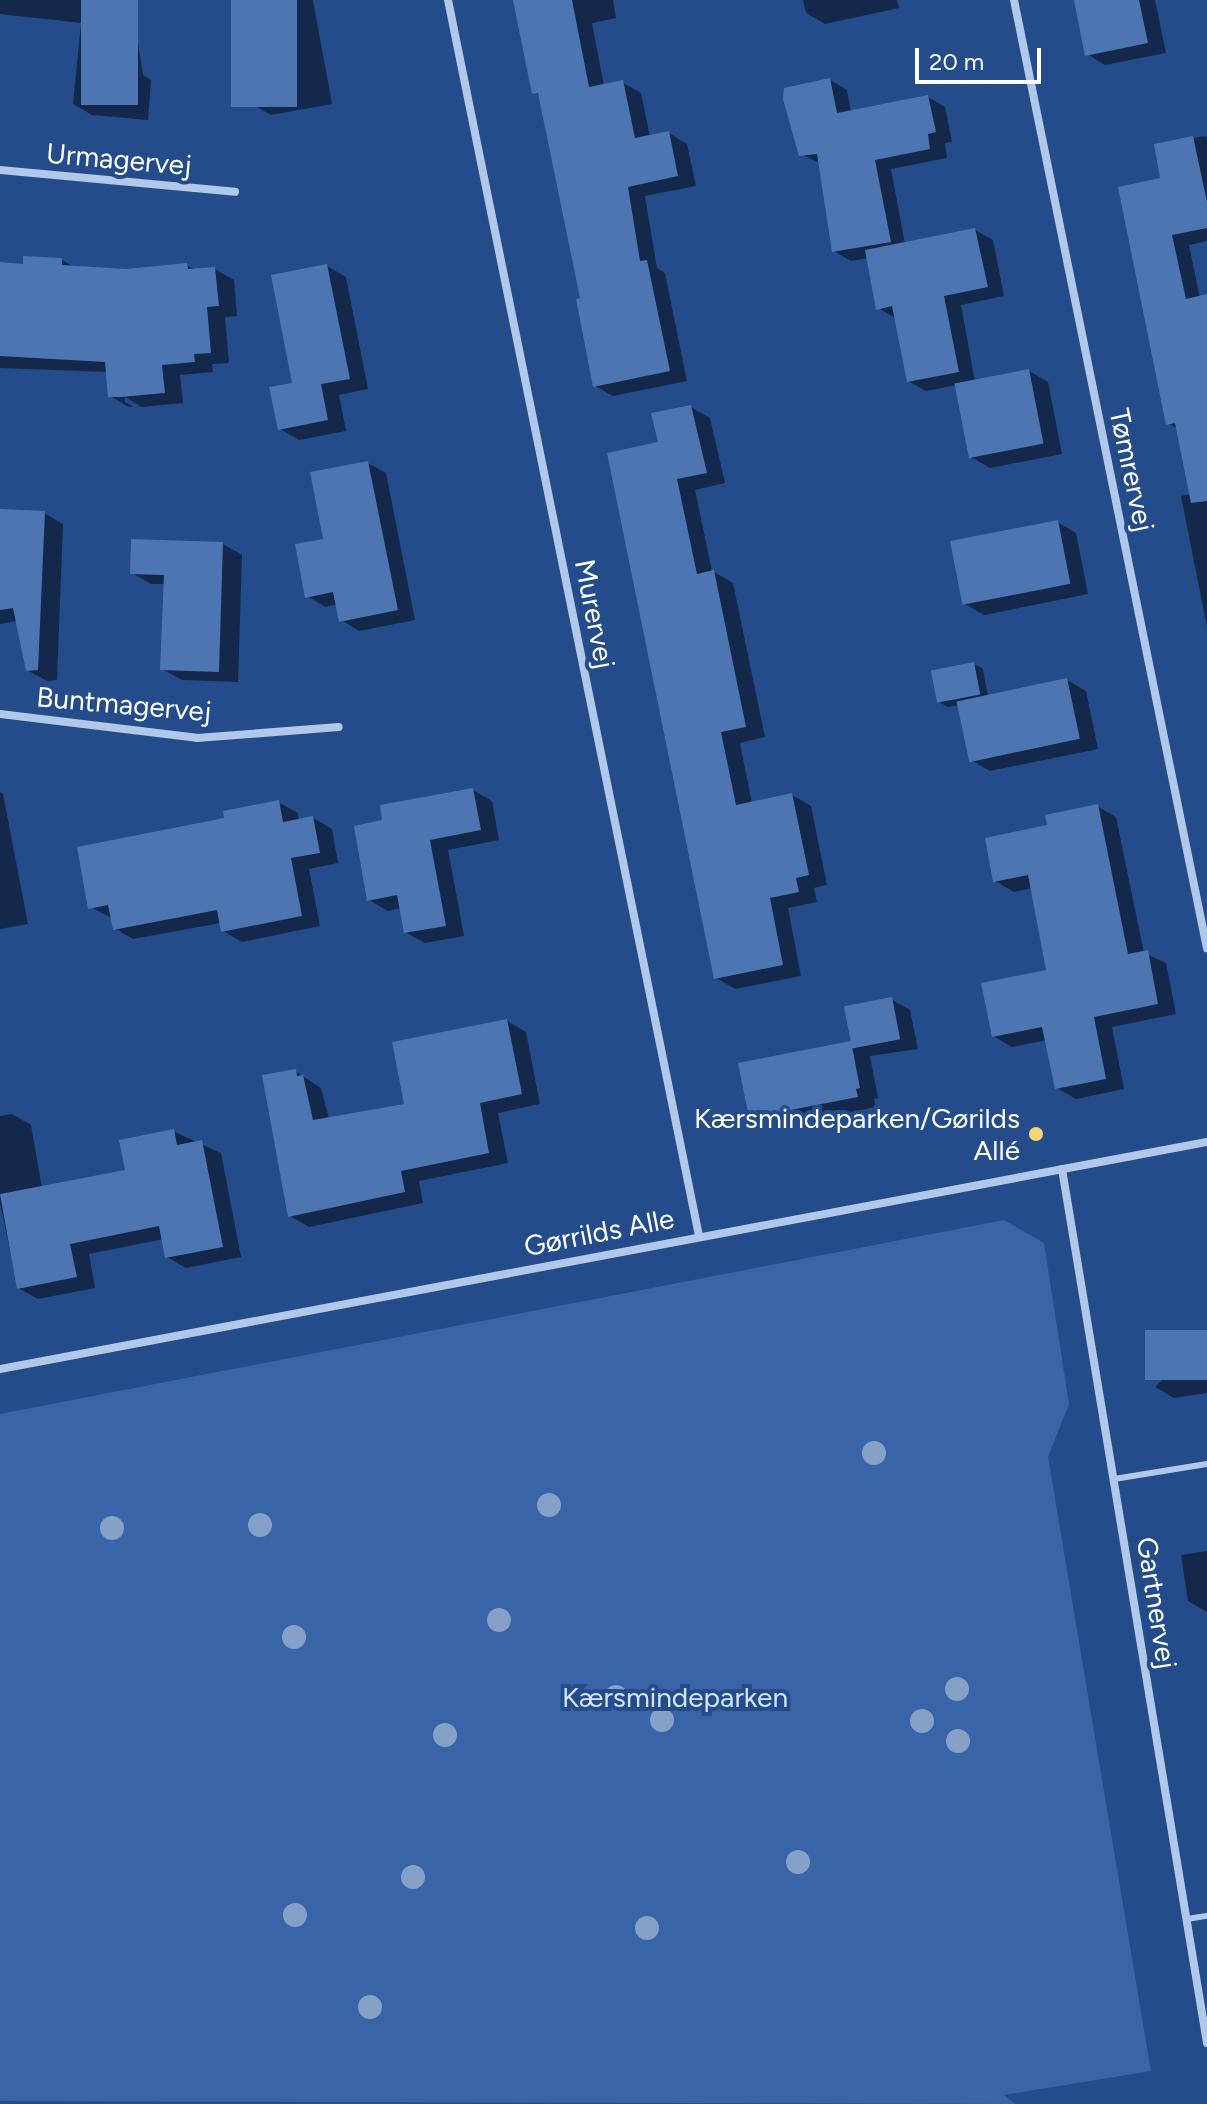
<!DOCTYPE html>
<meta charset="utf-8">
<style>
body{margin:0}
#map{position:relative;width:1207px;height:2104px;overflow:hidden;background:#244c8b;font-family:Figtree,sans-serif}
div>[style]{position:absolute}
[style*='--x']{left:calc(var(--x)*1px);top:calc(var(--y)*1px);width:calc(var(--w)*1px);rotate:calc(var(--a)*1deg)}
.green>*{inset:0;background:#3865a8}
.shadow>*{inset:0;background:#0007}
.building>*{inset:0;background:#4c75b2;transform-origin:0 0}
.lane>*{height:6px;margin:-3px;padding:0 3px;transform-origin:3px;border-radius:3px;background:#b1c8ea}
.street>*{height:8px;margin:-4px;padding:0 4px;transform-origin:4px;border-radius:4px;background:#b1c8ea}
.trees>*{width:24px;height:24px;margin:-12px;border-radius:50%;background:#86a0c7}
.dots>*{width:22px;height:22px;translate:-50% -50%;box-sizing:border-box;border:4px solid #244c8b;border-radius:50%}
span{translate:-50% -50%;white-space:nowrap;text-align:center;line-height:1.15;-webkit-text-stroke:8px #244c8b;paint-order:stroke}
.street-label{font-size:28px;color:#fff}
.poi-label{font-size:28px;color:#fff}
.right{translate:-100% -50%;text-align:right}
.park-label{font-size:28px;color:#d6e4f8}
.scale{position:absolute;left:915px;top:48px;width:126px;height:36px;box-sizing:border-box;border:4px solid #fff;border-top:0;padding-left:10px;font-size:24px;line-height:28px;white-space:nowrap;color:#fff;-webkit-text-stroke:6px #244c8b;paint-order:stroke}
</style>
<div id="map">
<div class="green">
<i style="clip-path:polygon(1004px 1220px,1044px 1243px,1069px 1404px,1048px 1457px,1151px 2071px,1004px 2095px,1015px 2104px,0 2101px,0 1414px)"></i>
</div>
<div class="shadow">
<i style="clip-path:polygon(0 0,124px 0,132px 5px,143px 75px,151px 80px,148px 120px,92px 115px,73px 104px,81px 23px,0 14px)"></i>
<i style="clip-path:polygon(233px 0,313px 0,332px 104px,271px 115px,252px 104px)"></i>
<i style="clip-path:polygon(515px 0,613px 0,616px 18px,592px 23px,604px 86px,622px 82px,641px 93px,650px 137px,669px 133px,687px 144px,696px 186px,645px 196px,657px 268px,665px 273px,687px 381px,613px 396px,595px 386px,583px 300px,541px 96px,534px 92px)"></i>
<i style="clip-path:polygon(803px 0,897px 0,899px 8px,825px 24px,806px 13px)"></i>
<i style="clip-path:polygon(1076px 0,1155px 0,1166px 53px,1105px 65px,1087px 54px)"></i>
<i style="clip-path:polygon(830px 80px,847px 90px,851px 112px,928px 97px,945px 107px,952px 142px,945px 143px,947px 158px,891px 169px,905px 244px,975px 230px,993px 240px,1004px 296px,961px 305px,975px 382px,1029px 371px,1048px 382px,1062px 454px,990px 468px,971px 457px,957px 385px,926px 391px,908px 381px,897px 319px,878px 308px,868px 258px,851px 261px,834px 251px,821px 164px,801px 154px)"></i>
<i style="clip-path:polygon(1204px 136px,1207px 138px,1207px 241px,1189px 245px,1200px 298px,1207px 297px,1207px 627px,1181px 496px,1191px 494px,1178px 429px,1168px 423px,1163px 180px,1156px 146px)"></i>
<i style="clip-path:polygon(62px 260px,76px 268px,126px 271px,186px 265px,196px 270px,215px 269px,234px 280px,237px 316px,225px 317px,229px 363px,212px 364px,213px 372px,180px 375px,183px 403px,142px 407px,125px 397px,125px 402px,134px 407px,129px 407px,110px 396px,107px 372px,0 368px,0 264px,25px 266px)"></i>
<i style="clip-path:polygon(327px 266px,346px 277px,368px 389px,339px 395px,346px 431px,299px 440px,280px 429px)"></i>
<i style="clip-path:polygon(691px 407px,710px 418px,725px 483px,695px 490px,712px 571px,733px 583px,765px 737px,740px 743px,752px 803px,792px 795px,811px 806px,827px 885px,814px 888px,817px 902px,788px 908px,801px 976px,735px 989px,716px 978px,660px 444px)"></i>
<i style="clip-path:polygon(368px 463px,386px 473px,415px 620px,359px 631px,341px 620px,338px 604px,325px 607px,307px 596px,325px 540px)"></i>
<i style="clip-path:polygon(0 511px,44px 513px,63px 524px,57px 680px,47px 681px,27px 670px,17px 621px,0 624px)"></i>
<i style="clip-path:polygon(1057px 522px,1076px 533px,1088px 594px,984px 615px,965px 604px)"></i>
<i style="clip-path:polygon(223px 544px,242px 555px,238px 682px,182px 680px,162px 669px,165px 584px,151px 584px,132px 573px)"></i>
<i style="clip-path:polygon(974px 664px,983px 669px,988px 697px,1067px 680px,1086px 691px,1098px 749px,990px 771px,971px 760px,959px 705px,948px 707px,939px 702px)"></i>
<i style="clip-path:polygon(473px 790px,492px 801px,499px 840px,448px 850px,464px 936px,425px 943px,405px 932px,401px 908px,388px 911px,369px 900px)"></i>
<i style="clip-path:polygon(0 792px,3px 794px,28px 924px,0 929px)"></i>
<i style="clip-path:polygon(278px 802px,298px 813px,299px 821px,313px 818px,332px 829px,338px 863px,309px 869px,320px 926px,242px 942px,223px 931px,221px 923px,133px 939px,114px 928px,112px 918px,90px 907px,226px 820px)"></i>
<i style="clip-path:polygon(1097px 806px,1116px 817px,1144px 953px,1166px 963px,1176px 1014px,1112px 1027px,1124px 1089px,1076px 1099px,1057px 1088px,1047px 1040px,1012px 1047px,993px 1036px,1048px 972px,1032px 888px,1014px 892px,995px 881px,1049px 827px)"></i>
<i style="clip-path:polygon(891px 999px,910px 1010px,918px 1049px,870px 1056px,878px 1098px,874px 1099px,876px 1107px,770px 1128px,751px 1117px,854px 1045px)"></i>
<i style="clip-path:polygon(507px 1021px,526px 1032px,540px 1104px,498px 1113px,508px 1163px,419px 1181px,423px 1203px,309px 1227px,290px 1216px,295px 1071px,321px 1088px,329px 1119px,406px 1105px)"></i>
<i style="clip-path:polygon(12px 1114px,31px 1125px,42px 1188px,127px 1172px,173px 1131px,221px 1153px,241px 1257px,186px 1268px,167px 1257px,164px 1239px,89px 1254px,95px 1288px,38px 1299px,18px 1288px,0 1203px,0 1116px)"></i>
<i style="clip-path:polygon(1207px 1332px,1207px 1393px,1174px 1398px,1155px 1387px)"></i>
<i style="clip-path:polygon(1207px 1551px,1207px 1612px,1188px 1601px,1181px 1555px)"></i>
</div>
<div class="building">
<i style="left:81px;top:0;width:57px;height:105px"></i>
<i style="left:231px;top:0;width:66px;height:107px"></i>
<i style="clip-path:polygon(513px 0,572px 0,589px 87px,623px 80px,635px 138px,669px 131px,678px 176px,628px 187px,640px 261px,647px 260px,670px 371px,593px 387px,576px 299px,580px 298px,538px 93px,532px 94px)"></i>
<i style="clip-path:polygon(1074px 0,1139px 0,1148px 43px,1085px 56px)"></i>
<i style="clip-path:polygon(830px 78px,837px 113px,928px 95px,936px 132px,928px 134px,930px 149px,875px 160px,891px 242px,832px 252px,817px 154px,799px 156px,783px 99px,784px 88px)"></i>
<i style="clip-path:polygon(1193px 136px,1207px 202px,1207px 228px,1172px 235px,1186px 299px,1207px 294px,1207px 501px,1191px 503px,1175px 423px,1166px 425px,1118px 187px,1160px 178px,1154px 144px)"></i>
<i style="clip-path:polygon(975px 228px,988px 287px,944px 296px,959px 372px,907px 382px,892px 306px,876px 310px,865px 250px)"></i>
<i style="clip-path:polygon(23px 256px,62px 258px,62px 265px,126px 269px,187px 263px,188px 269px,215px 267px,219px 306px,207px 307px,211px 353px,194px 354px,195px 362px,162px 365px,165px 393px,121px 397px,108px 397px,105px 362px,0 356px,0 262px,23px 264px)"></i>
<i style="clip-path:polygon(327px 264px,350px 379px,321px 384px,328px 420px,278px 430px,269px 387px,292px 383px,271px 275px)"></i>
<i style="left:1029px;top:369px;width:76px;height:76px;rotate:79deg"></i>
<i style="clip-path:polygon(691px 405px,707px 473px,677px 479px,697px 574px,714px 570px,746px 727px,721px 732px,736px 805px,792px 793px,809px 875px,796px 878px,799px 892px,770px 898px,783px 965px,714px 979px,607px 453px,658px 442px,651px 413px)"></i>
<i style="clip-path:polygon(368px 461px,398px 610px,339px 622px,333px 592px,305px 598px,295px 544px,323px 539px,310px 472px)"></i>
<i style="clip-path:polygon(0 509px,45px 511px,38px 670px,26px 671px,13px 608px,0 610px)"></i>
<i style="left:1058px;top:520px;width:65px;height:110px;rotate:79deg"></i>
<i style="clip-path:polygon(131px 539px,223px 542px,219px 672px,160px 670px,164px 575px,130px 574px)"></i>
<i style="left:974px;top:662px;width:33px;height:44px;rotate:79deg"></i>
<i style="left:1067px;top:678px;width:62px;height:113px;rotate:78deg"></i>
<i style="clip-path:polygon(473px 788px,481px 830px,430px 840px,446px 926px,404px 933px,397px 895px,367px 901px,354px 826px,382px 820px,380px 805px)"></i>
<i style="clip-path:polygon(279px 800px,283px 822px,313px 816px,320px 853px,291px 858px,302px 916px,221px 932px,217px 910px,113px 930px,108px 905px,88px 909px,77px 847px,224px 818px,223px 811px)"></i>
<i style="clip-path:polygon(1098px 804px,1128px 954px,1148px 950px,1158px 1004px,1094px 1017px,1106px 1079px,1055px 1089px,1042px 1027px,992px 1037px,981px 983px,1046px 970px,1028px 875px,993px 882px,985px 838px,1047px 825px,1045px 815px)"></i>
<i style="left:892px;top:997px;width:43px;height:49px;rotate:79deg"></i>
<i style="clip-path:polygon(507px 1019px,522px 1094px,480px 1103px,489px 1153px,401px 1171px,405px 1192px,288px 1217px,262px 1075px,296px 1069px,297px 1076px,303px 1075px,313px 1120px,404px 1104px,392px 1042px)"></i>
<i style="clip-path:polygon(851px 1041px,860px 1088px,856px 1089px,858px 1097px,749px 1118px,738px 1063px)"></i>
<i style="clip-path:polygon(174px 1129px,177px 1145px,202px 1140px,223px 1247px,165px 1258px,159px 1226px,70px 1244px,77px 1277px,17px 1289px,0 1194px,125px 1170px,119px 1140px)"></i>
<i style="left:1207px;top:1330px;width:50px;height:62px;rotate:90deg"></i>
</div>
<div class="lane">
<i style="--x:1114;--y:1479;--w:94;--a:-9.2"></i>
<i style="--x:1187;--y:1919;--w:20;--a:-9"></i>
</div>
<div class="street">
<i style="--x:448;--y:0;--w:1261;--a:78.52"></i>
<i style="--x:1014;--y:0;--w:968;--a:78.5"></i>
<i style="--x:0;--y:170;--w:236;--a:5.3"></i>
<i style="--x:0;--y:714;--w:198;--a:6.9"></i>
<i style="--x:197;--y:738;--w:142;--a:-4.4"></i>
<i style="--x:1062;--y:1169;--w:886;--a:80.58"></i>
<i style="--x:0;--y:1369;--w:1228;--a:-10.65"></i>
</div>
<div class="trees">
<i style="left:874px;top:1453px"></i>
<i style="left:549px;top:1505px"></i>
<i style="left:260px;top:1525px"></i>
<i style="left:112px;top:1528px"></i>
<i style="left:499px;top:1620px"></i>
<i style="left:294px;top:1637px"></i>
<i style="left:957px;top:1689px"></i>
<i style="left:616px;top:1697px"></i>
<i style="left:662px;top:1720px"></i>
<i style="left:922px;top:1721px"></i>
<i style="left:445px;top:1735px"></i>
<i style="left:958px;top:1741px"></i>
<i style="left:798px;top:1862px"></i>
<i style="left:413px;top:1877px"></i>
<i style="left:295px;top:1915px"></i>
<i style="left:647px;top:1928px"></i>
<i style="left:370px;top:2007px"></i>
</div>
<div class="dots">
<i style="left:1036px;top:1134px;background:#f5d675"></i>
</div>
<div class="street-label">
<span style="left:119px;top:159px;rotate:5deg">Urmagervej</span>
<span style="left:1132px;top:470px;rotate:78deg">Tømrervej</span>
<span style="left:595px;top:614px;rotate:79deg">Murervej</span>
<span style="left:124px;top:704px;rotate:5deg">Buntmagervej</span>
<span style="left:599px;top:1232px;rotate:-11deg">Gørrilds Alle</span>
<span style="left:1157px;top:1603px;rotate:81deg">Gartnervej</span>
</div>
<div class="poi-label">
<span class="right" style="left:1020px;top:1134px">Kærsmindeparken/Gørilds<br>Allé</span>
</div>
<div class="park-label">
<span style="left:675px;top:1697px">Kærsmindeparken</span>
</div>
<div class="scale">20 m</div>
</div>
